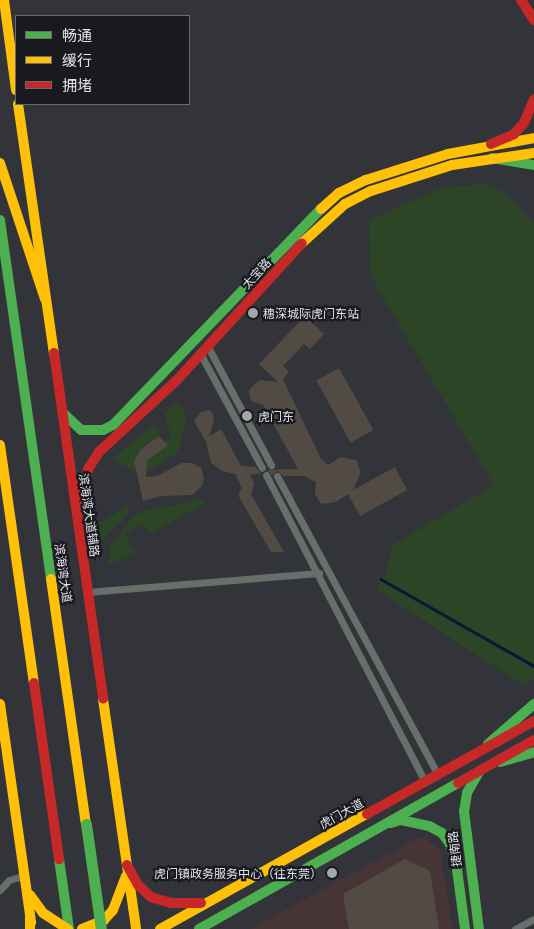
<!DOCTYPE html>
<meta charset="utf-8">
<style>
body{margin:0}
#map{position:relative;width:534px;height:929px;overflow:hidden;background:#333439;font-family:Georgia,"Noto Sans SC",serif}
div>[style]{position:absolute}
[style*='--x']{left:calc(var(--x)*1px);top:calc(var(--y)*1px);width:calc(var(--w)*1px);rotate:calc(var(--a)*1deg)}
.commercial>*{inset:0;background:#463436}
.green>*{inset:0;background:#2b4526}
.stream>*{height:2.5px;margin:-1.25px;padding:0 1.25px;transform-origin:1.25px;border-radius:1.25px;background:#051a37}
.building>*{inset:0;background:#524b44;transform-origin:0 0}
.street>*{height:7px;margin:-3.5px;padding:0 3.5px;transform-origin:3.5px;border-radius:3.5px;background:#676f6a}
.fast>*{height:10px;margin:-5px;padding:0 5px;transform-origin:5px;border-radius:5px;background:#4caf50}
.slow>*{height:10px;margin:-5px;padding:0 5px;transform-origin:5px;border-radius:5px;background:#ffc107}
.jam>*{height:10px;margin:-5px;padding:0 5px;transform-origin:5px;border-radius:5px;background:#c62828}
.fast-bridge>*{height:11px;margin:-5.5px;padding:0 5.5px;transform-origin:5.5px;border-radius:5.5px;background:#4caf50}
.dots>*{width:14px;height:14px;translate:-50% -50%;box-sizing:border-box;border:2px solid #191a1f;border-radius:50%}
span{translate:-50% -50%;white-space:nowrap;text-align:center;line-height:1.15;-webkit-text-stroke:4.5px #191a1f;paint-order:stroke}
.street-label{font-size:12px;color:#e2e4ea}
.poi-label{font-size:12px;color:#e2e4ea}
.left{translate:0 -50%;text-align:left}
.right{translate:-100% -50%;text-align:right}
.legend{position:absolute;left:15px;top:15px;width:175px;height:90px;box-sizing:border-box;background:#191a1f;border:1px solid #696b70;margin:0;padding:6px 9px;list-style:none;font-size:15px;color:#e2e4ea}
.legend li{display:flex;align-items:center;gap:10px;height:25px}
.legend b{width:25px;border:1px solid #696b70}
</style>
<div id="map">
<div class="commercial">
<i style="clip-path:polygon(418px 838px,426px 839px,440px 850px,453px 929px,250px 929px)"></i>
</div>
<div class="green">
<i style="clip-path:polygon(484px 184px,505px 193px,534px 223px,534px 678px,523px 685px,377px 590px,387px 569px,392px 545px,494px 485px,370px 275px,369px 220px,441px 188px)"></i>
<i style="clip-path:polygon(176px 401px,184px 411px,186px 419px,178px 452px,152px 469px,134px 471px,116px 462px,113px 458px,155px 423px,160px 430px,159px 436px,141px 449px,134px 461px,147px 461px,168px 445px,165px 442px,171px 436px,165px 414px)"></i>
<i style="clip-path:polygon(200px 497px,204px 504px,150px 534px,143px 524px,125px 534px,136px 553px,107px 566px,112px 543px,133px 517px,144px 510px,184px 504px)"></i>
<i style="clip-path:polygon(128px 506px,130px 512px,99px 543px,96px 525px)"></i>
</div>
<div class="stream">
<i style="--x:381;--y:579;--w:176;--a:29.6"></i>
</div>
<div class="building">
<i style="clip-path:polygon(305px 316px,324px 334px,310px 349px,304px 344px,283px 366px,289px 372px,283px 379px,321px 459px,328px 465px,341px 457px,356px 460px,361px 472px,353px 490px,395px 467px,407px 490px,360px 516px,348px 494px,336px 502px,321px 504px,315px 494px,316px 482px,304px 476px,283px 476px,278px 471px,272px 475px,267px 470px,298px 469px,263px 405px,251px 401px,249px 390px,259px 380px,278px 382px,259px 364px)"></i>
<i style="left:339px;top:368px;width:71px;height:26px;rotate:61deg"></i>
<i style="clip-path:polygon(208px 410px,212px 412px,214px 420px,209px 436px,221px 429px,241px 466px,255px 467px,261px 473px,250px 475px,254px 484px,251px 494px,284px 552px,271px 552px,238px 495px,242px 488px,235px 474px,222px 471px,211px 463px,206px 442px,194px 421px,201px 412px)"></i>
<i style="clip-path:polygon(159px 436px,168px 445px,147px 461px,146px 477px,157px 476px,182px 463px,192px 463px,201px 468px,204px 478px,202px 486px,192px 495px,161px 496px,143px 501px,134px 461px,141px 449px)"></i>
<i style="clip-path:polygon(405px 859px,430px 871px,439px 929px,349px 929px,343px 894px)"></i>
</div>
<div class="street">
<i style="--x:208;--y:347;--w:134;--a:61.9"></i>
<i style="--x:201;--y:355;--w:128;--a:61.6"></i>
<i style="--x:266;--y:475;--w:346;--a:62.6"></i>
<i style="--x:277;--y:476;--w:340;--a:61.7"></i>
<i style="--x:87;--y:592;--w:233;--a:-4.7"></i>
<i style="--x:0;--y:890;--w:13;--a:-48"></i>
<i style="--x:9;--y:880;--w:17;--a:-17"></i>
<i style="--x:515;--y:929;--w:21;--a:-28"></i>
</div>
<div class="fast">
<i style="--x:492;--y:158;--w:43;--a:9.5"></i>
<i style="--x:0;--y:220;--w:363;--a:81.9"></i>
<i style="--x:63;--y:413;--w:25;--a:43"></i>
<i style="--x:81;--y:430;--w:22;--a:0"></i>
<i style="--x:103;--y:430;--w:11;--a:-27"></i>
<i style="--x:113;--y:425;--w:300;--a:-46.1"></i>
<i style="--x:488;--y:744;--w:61;--a:-41"></i>
<i style="--x:500;--y:762;--w:35;--a:-16"></i>
<i style="--x:479;--y:772;--w:24;--a:120"></i>
<i style="--x:467;--y:793;--w:18;--a:99"></i>
<i style="--x:464;--y:811;--w:119;--a:82.8"></i>
<i style="--x:391;--y:823;--w:10;--a:-17"></i>
<i style="--x:401;--y:820;--w:29;--a:12"></i>
<i style="--x:429;--y:826;--w:15;--a:28"></i>
<i style="--x:442;--y:833;--w:14;--a:54"></i>
<i style="--x:450;--y:844;--w:19;--a:72"></i>
<i style="--x:456;--y:862;--w:68;--a:82.3"></i>
<i style="--x:59;--y:859;--w:71;--a:81.9"></i>
<i style="--x:199;--y:929;--w:297;--a:-29.4"></i>
</div>
<div class="slow">
<i style="--x:4;--y:0;--w:91;--a:82.4"></i>
<i style="--x:18;--y:104;--w:252;--a:81.8"></i>
<i style="--x:0;--y:163;--w:143;--a:71.7"></i>
<i style="--x:321;--y:209;--w:24;--a:-42"></i>
<i style="--x:339;--y:193;--w:30;--a:-26"></i>
<i style="--x:366;--y:180;--w:86;--a:-17.6"></i>
<i style="--x:448;--y:154;--w:87;--a:-10.5"></i>
<i style="--x:302;--y:243;--w:58;--a:-42.2"></i>
<i style="--x:345;--y:204;--w:29;--a:-27"></i>
<i style="--x:371;--y:191;--w:85;--a:-17.8"></i>
<i style="--x:452;--y:165;--w:83;--a:-8.3"></i>
<i style="--x:0;--y:445;--w:240;--a:81.9"></i>
<i style="--x:51;--y:579;--w:247;--a:81.9"></i>
<i style="--x:103;--y:699;--w:232;--a:81.8"></i>
<i style="--x:0;--y:704;--w:221;--a:81.9"></i>
<i style="--x:30;--y:895;--w:22;--a:54"></i>
<i style="--x:43;--y:913;--w:30;--a:33"></i>
<i style="--x:30;--y:916;--w:13;--a:90"></i>
<i style="--x:82;--y:929;--w:24;--a:-22"></i>
<i style="--x:104;--y:920;--w:13;--a:-48"></i>
<i style="--x:113;--y:910;--w:36;--a:-69"></i>
<i style="--x:160;--y:929;--w:237;--a:-29.1"></i>
</div>
<div class="jam">
<i style="--x:521;--y:0;--w:24;--a:57"></i>
<i style="--x:491;--y:144;--w:25;--a:-23"></i>
<i style="--x:514;--y:134;--w:15;--a:-48"></i>
<i style="--x:524;--y:123;--w:26;--a:-67"></i>
<i style="--x:54;--y:353;--w:349;--a:81.9"></i>
<i style="--x:78;--y:505;--w:37;--a:-74"></i>
<i style="--x:88;--y:469;--w:20;--a:-57"></i>
<i style="--x:99;--y:452;--w:106;--a:-42.7"></i>
<i style="--x:177;--y:380;--w:185;--a:-47.6"></i>
<i style="--x:34;--y:683;--w:178;--a:81.9"></i>
<i style="--x:458;--y:783;--w:87;--a:-29.5"></i>
<i style="--x:367;--y:814;--w:191;--a:-29.1"></i>
<i style="--x:127;--y:865;--w:23;--a:61"></i>
<i style="--x:138;--y:885;--w:18;--a:43"></i>
<i style="--x:151;--y:897;--w:21;--a:17"></i>
<i style="--x:171;--y:903;--w:30;--a:0"></i>
</div>
<div class="fast-bridge">
<i style="--x:86;--y:824;--w:106;--a:81.9"></i>
</div>
<div class="dots">
<i style="left:253px;top:313px;background:#a5a6ac"></i>
<i style="left:247px;top:416px;background:#a5a6ac"></i>
<i style="left:332px;top:873px;background:#a5a6ac"></i>
</div>
<div class="street-label">
<span style="left:256px;top:273px;rotate:-48deg">太宝路</span>
<span style="left:90px;top:515px;rotate:82deg">滨海湾大道辅路</span>
<span style="left:64px;top:573px;rotate:82deg">滨海湾大道</span>
<span style="left:341px;top:813px;rotate:-29deg">虎门大道</span>
<span style="left:454px;top:849px;rotate:-97deg">捷南路</span>
</div>
<div class="poi-label">
<span class="left" style="left:263px;top:313px">穗深城际虎门东站</span>
<span class="left" style="left:258px;top:416px">虎门东</span>
<span class="right" style="left:322px;top:873px">虎门镇政务服务中心（往东莞）</span>
</div>
<ul class="legend">
<li><b style="height:6px;background:#4caf50"></b>畅通</li>
<li><b style="height:6px;background:#ffc107"></b>缓行</li>
<li><b style="height:6px;background:#c62828"></b>拥堵</li>
</ul>
</div>
